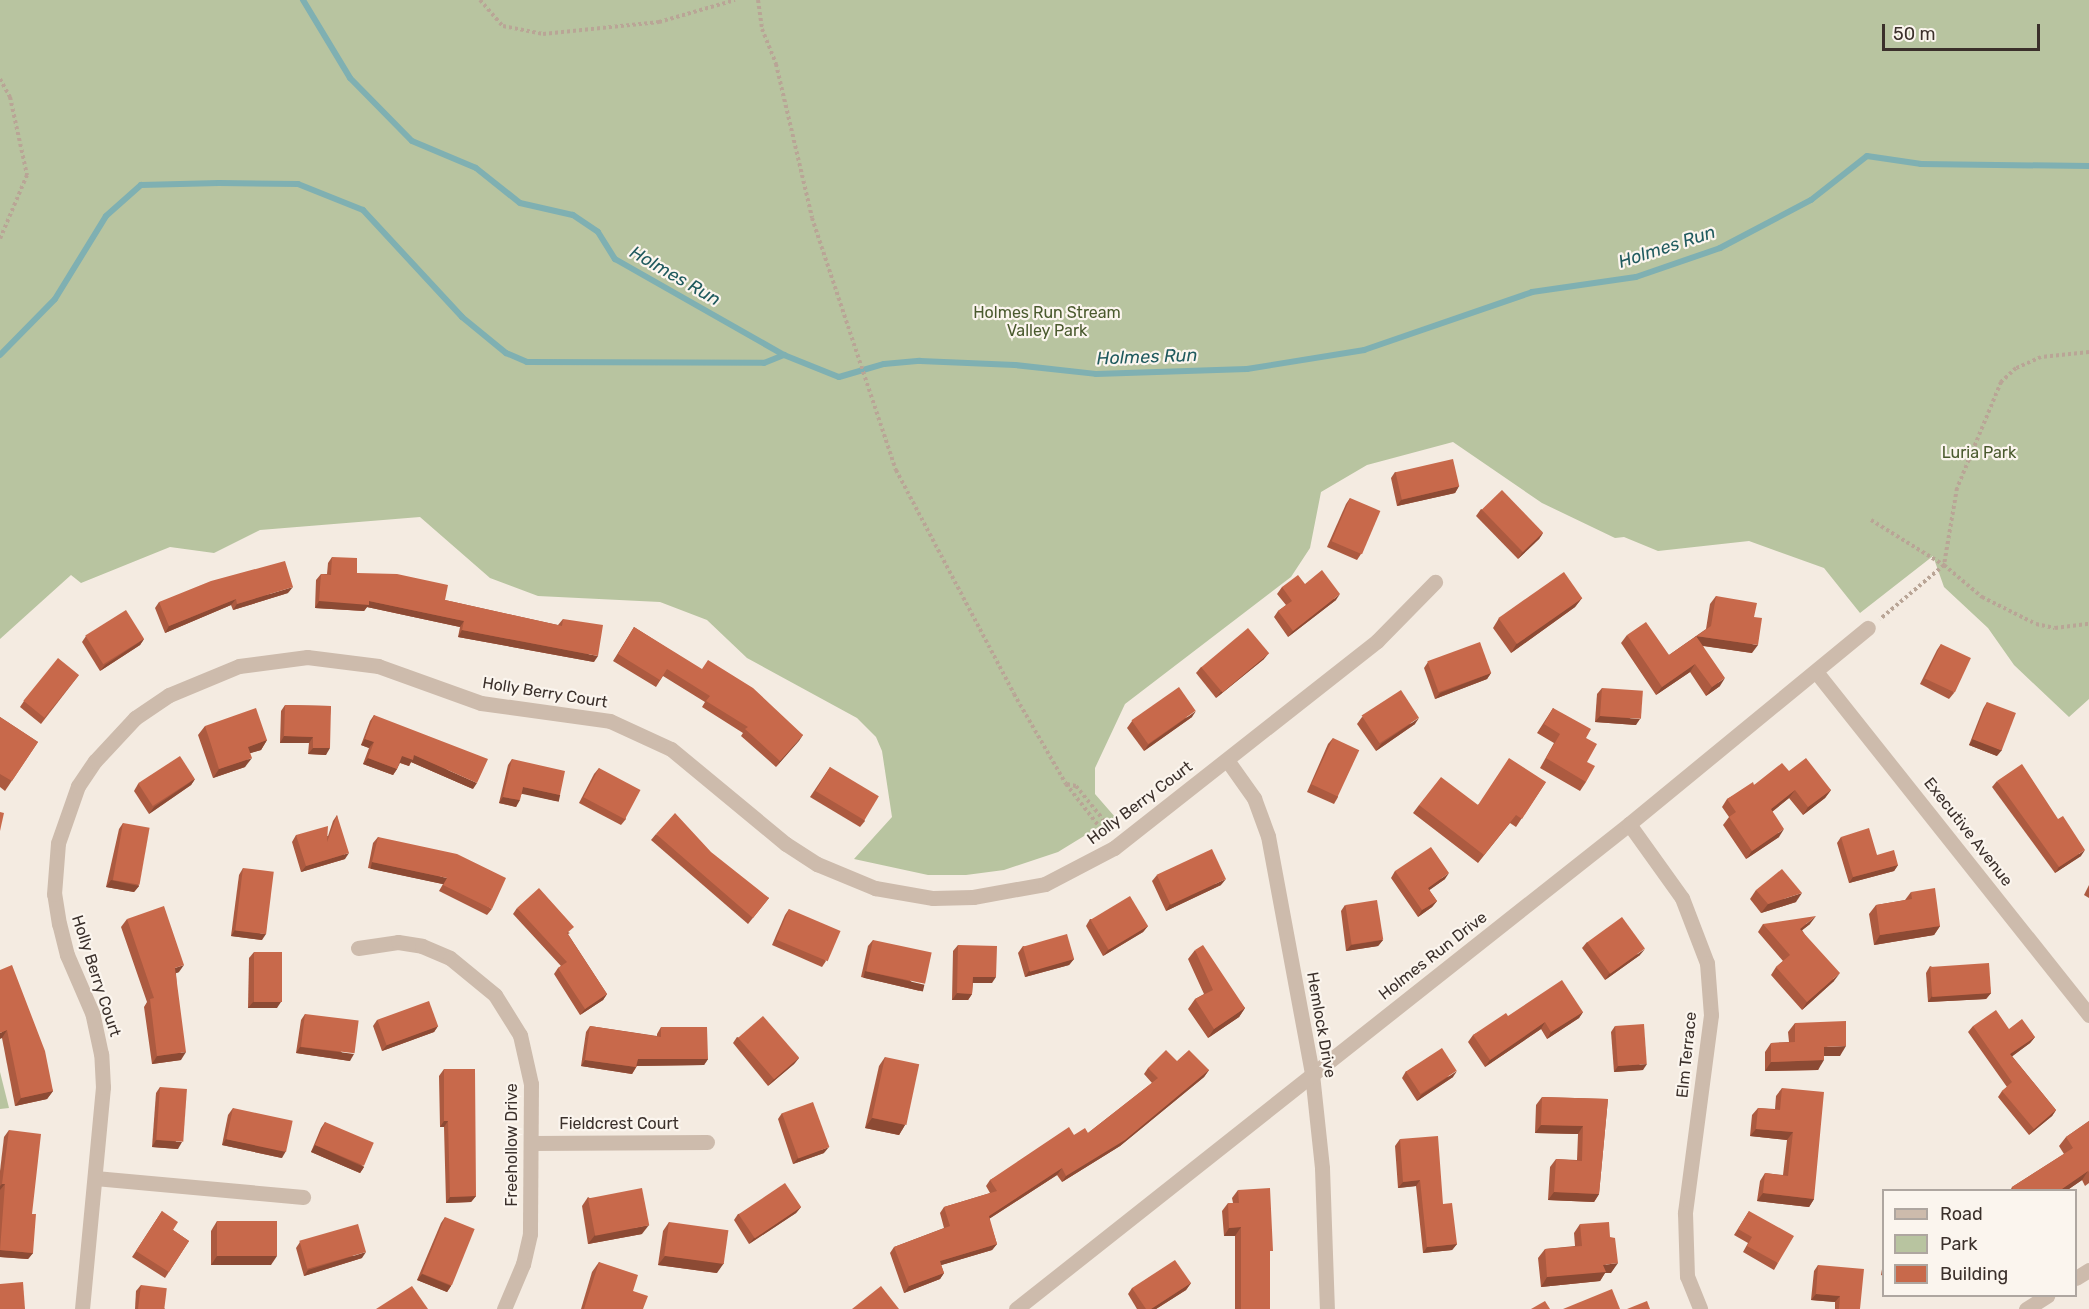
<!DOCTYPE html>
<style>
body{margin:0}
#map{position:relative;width:2089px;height:1309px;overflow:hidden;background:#f4ebe1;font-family:Rubik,sans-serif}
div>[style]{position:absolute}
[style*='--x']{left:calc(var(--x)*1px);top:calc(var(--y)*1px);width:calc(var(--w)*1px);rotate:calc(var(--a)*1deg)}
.green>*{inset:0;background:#b8c4a0}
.stream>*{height:6px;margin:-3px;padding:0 3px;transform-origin:3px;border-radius:3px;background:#7fb0b2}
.path>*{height:4px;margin-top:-2px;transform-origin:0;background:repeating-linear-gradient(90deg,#b9a596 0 3px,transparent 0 6px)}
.minor>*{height:15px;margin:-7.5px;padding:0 7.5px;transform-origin:7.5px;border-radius:7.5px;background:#cdbbac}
.wall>*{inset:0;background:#ac5a40}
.shaded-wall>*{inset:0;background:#8c4a34;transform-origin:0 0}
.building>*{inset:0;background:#c8694b;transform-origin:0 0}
span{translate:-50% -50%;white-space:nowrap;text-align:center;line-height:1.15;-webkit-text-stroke:4.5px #fbf5ee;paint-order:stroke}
.park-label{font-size:16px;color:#4a5a2e}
.street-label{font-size:16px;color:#3b302b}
.water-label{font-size:18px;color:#1f5a5e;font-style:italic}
.legend{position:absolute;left:1882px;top:1189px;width:195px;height:108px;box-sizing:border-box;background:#fbf5ee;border:2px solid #aea6a0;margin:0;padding:8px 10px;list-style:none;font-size:18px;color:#3b302b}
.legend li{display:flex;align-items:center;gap:12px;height:30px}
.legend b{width:30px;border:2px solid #aea6a0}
.scale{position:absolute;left:1882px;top:24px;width:158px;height:27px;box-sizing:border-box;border:3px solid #3b302b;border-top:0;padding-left:8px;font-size:18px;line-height:21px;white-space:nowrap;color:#3b302b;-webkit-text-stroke:4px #fbf5ee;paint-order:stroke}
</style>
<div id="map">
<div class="green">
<i style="clip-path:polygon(0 0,2089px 0,2089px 699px,2069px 717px,2014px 665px,1988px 628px,1944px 587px,1933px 556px,1860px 613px,1824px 568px,1749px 541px,1658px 551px,1624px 537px,1615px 538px,1542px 503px,1453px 442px,1367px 465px,1321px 492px,1310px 548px,1291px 577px,1125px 704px,1095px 768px,1095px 794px,1115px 817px,1058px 852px,1004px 870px,966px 875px,928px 875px,854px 859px,892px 817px,882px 751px,876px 737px,857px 718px,747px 658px,707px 620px,660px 602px,538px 596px,490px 578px,420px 517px,260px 530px,214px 553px,170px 547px,81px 583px,71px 575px,0 639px)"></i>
<i style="clip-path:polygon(0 1072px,9px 1108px,0 1109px)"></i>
</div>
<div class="stream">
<i style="--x:303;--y:0;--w:91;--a:58.9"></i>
<i style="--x:350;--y:78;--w:88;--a:45.5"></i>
<i style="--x:412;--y:141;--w:69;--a:22.9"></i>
<i style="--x:476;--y:168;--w:56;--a:38.5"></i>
<i style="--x:520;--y:203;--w:54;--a:12.8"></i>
<i style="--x:573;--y:215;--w:30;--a:34"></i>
<i style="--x:598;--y:232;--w:32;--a:58"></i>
<i style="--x:615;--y:259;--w:194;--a:29.6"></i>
<i style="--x:784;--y:355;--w:59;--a:21.8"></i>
<i style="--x:839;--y:377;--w:47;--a:-16.1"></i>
<i style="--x:884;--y:364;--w:36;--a:-5"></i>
<i style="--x:920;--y:361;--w:95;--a:2.4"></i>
<i style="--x:1015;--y:365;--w:81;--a:6.3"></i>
<i style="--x:1096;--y:374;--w:151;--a:-1.9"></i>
<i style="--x:1247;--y:369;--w:119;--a:-9.2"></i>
<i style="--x:1364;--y:350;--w:178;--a:-19"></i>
<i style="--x:1532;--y:292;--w:105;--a:-8.2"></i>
<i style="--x:1636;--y:277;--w:89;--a:-19"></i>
<i style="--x:1720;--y:248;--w:103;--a:-27.8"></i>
<i style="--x:1811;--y:200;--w:71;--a:-38.2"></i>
<i style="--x:1867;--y:156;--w:55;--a:8.4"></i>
<i style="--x:1921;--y:164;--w:168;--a:0.7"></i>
<i style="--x:0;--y:355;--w:78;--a:-45.5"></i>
<i style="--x:55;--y:299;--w:97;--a:-58.4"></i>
<i style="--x:106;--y:216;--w:47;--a:-41.5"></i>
<i style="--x:141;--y:185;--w:78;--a:-1.5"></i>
<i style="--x:219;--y:183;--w:79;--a:0.7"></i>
<i style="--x:298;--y:184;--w:70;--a:21.8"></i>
<i style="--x:363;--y:210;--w:146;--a:47.2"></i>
<i style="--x:462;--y:317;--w:57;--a:39.3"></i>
<i style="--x:506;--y:353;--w:23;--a:23"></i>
<i style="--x:527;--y:362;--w:237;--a:0.2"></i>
<i style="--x:764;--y:363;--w:22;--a:-22"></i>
</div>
<div class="path">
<i style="--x:480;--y:0;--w:35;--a:49"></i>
<i style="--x:503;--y:26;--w:41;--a:11.3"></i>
<i style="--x:543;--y:34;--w:117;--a:-5.9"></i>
<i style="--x:659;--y:22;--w:79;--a:-16.1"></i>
<i style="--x:758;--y:0;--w:29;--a:82"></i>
<i style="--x:762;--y:29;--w:38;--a:68"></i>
<i style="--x:776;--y:64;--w:158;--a:76.8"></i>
<i style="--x:812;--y:218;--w:266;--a:71.6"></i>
<i style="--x:896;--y:470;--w:253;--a:62.2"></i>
<i style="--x:1014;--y:694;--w:104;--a:60"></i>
<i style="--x:1066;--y:784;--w:63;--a:52"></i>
<i style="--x:0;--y:79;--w:21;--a:61"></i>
<i style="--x:10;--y:97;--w:80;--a:77.7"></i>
<i style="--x:27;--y:175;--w:69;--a:112.9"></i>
<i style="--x:2089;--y:352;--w:48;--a:174.1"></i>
<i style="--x:2041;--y:357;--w:27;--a:156"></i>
<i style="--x:2016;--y:368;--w:21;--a:137"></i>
<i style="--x:2001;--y:382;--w:115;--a:112.5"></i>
<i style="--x:1957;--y:488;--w:78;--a:99.6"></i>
<i style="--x:1944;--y:565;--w:50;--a:40.1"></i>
<i style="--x:1982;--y:597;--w:60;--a:26.6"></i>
<i style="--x:2036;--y:624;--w:19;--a:12"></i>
<i style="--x:2055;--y:628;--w:34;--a:-7"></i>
<i style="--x:1871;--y:520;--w:86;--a:31.7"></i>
<i style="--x:1944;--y:565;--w:84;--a:139.8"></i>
<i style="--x:1067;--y:784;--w:9;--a:13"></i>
<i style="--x:1076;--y:786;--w:55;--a:50.9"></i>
</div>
<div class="minor">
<i style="--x:1817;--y:673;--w:437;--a:51.5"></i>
<i style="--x:1227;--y:760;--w:47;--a:54.6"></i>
<i style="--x:1254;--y:798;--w:40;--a:69.8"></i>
<i style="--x:1268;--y:836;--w:242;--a:79.5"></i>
<i style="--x:1312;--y:1074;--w:95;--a:83.9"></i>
<i style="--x:1322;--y:1168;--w:141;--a:88"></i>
<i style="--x:1629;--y:824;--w:91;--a:54.4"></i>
<i style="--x:1682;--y:898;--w:70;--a:69"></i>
<i style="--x:1707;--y:963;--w:52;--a:85.6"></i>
<i style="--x:1711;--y:1015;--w:200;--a:97.5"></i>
<i style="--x:1685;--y:1213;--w:63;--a:88.2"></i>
<i style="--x:1687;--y:1276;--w:35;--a:68"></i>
<i style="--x:358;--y:948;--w:40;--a:-8.5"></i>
<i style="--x:398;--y:942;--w:24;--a:9"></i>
<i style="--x:422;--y:946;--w:30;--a:23"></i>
<i style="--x:450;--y:958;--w:58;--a:39.4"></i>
<i style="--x:495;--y:995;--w:47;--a:58"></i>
<i style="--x:520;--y:1035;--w:50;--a:77.3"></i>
<i style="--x:531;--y:1084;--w:150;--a:90.4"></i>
<i style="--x:530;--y:1234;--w:31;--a:103"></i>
<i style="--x:523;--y:1264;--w:49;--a:112.9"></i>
<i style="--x:532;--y:1143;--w:175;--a:-0.3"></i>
<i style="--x:95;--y:1178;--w:209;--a:5.2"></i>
<i style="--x:2076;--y:1278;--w:15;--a:-32"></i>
<i style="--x:82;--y:1309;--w:223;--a:-84.6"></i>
<i style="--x:103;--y:1087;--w:33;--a:-93"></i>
<i style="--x:101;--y:1054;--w:40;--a:-102"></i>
<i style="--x:93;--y:1015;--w:65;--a:-113.4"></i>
<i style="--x:67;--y:955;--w:32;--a:-104"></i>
<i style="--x:59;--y:924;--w:30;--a:-99"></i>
<i style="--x:54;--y:894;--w:51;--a:-85.5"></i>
<i style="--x:58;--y:843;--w:60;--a:-70.7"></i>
<i style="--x:78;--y:786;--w:30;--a:-56"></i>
<i style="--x:95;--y:761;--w:59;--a:-47.1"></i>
<i style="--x:135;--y:718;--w:41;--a:-34.1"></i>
<i style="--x:169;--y:695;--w:76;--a:-22.5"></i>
<i style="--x:239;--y:666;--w:69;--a:-7.5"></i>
<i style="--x:307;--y:657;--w:72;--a:7.2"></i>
<i style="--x:378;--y:666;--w:109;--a:19.8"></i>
<i style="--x:481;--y:703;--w:130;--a:7.9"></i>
<i style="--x:610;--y:721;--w:67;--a:24.7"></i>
<i style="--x:671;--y:749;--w:149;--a:39.6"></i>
<i style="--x:786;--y:844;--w:37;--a:33"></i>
<i style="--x:817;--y:864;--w:63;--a:22.5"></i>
<i style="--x:875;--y:888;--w:59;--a:9.8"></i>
<i style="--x:933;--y:898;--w:40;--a:-1.4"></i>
<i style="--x:973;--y:897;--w:73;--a:-10.2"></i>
<i style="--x:1045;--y:884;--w:78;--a:-27.6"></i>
<i style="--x:1114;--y:848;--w:335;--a:-38.2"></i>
<i style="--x:1377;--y:641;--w:83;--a:-45.5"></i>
<i style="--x:1016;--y:1309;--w:782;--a:-38.35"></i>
<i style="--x:1629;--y:824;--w:309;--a:-39.4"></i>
<i style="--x:2026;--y:1309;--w:25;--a:-32"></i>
</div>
<div class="wall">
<i style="clip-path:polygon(1395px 472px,1459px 486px,1455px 493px,1397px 506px,1391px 478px)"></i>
<i style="clip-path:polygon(1350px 498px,1361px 554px,1357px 560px,1327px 547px,1346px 504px)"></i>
<i style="clip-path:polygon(1481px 509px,1543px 533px,1539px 539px,1518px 559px,1476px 516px)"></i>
<i style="clip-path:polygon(332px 557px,357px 573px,445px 600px,558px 625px,563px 619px,594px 662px,458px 637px,460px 627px,367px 607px,364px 611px,315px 608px,316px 580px,321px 574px,327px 574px,328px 563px)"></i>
<i style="clip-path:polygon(1305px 584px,1336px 600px,1288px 637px,1274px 617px,1278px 611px,1286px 605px,1277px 594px,1282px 587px)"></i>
<i style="clip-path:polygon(288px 593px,233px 610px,231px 605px,165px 633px,155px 608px,159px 602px)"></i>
<i style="clip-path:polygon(1716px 596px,1754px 617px,1752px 653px,1703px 646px,1720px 686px,1706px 696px,1690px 672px,1656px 695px,1621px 643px,1627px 635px,1669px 655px,1706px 629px,1710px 604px)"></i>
<i style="clip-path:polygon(1582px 598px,1575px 607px,1511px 653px,1493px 628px,1499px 618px)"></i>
<i style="clip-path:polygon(634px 627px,803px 735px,776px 767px,741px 736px,743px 733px,702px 707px,705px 702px,663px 676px,656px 687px,613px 661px)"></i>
<i style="clip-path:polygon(86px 636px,144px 639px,140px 645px,100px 671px,82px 642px)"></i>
<i style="clip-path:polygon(1941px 644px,1954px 693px,1949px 699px,1920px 684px,1937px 650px)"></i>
<i style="clip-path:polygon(1264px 659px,1216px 698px,1196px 673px,1201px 667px)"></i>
<i style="clip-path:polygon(1428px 662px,1491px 673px,1487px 679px,1435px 699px,1424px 668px)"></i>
<i style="clip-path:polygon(79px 675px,41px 724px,20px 707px,24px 701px)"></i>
<i style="clip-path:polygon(1602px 688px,1636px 725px,1595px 722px,1597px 694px)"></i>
<i style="clip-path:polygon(1987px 702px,1997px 756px,1969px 745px,1983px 709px)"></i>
<i style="clip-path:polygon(285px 705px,331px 706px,326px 755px,308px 754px,309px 743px,280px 743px,281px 711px)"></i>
<i style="clip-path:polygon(1553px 708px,1586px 738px,1586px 782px,1580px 791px,1540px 768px,1554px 743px,1537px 733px)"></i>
<i style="clip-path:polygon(374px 715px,473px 789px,411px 762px,409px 766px,400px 763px,397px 769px,393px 775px,363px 764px,369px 748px,361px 745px,370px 721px)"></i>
<i style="clip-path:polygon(0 717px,38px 742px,5px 791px,0 787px)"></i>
<i style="clip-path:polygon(1192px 717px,1144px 751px,1127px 728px,1132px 721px)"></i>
<i style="clip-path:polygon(1362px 717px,1415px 724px,1376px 751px,1357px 724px)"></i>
<i style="clip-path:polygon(205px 726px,267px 740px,261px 750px,250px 753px,245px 767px,213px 778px,198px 735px)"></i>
<i style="clip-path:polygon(1333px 738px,1338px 797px,1334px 804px,1307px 792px,1328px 744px)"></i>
<i style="clip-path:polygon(512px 759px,560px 795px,556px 801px,522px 793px,516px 807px,499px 803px,508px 765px)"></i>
<i style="clip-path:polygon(830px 767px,865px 821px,860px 827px,810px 797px)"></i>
<i style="clip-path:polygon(599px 768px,626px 819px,621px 825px,579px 803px,594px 774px)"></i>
<i style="clip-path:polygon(1789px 771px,1831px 790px,1825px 798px,1803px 815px,1789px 798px,1772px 812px,1779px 837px,1746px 859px,1723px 825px,1729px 817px,1722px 807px,1727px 799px,1754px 785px)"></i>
<i style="clip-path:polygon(195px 779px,191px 785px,149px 814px,134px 791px,138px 784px)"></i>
<i style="clip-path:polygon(1997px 781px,2081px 856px,2055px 873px,1992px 787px)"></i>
<i style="clip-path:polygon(1546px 782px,1516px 827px,1510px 823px,1478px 863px,1413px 813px,1419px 805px,1477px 805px)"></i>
<i style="clip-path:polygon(337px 815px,345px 859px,301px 872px,292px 842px,296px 835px,328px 836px,333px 821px)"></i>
<i style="clip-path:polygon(123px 823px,139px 886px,134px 892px,106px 887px,119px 829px)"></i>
<i style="clip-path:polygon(656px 834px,769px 898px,748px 924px,651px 840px)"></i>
<i style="clip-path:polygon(378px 837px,492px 909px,487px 915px,439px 891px,443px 884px,368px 868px,373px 843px)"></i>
<i style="clip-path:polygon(1841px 837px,1877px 855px,1898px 865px,1894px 871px,1849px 883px,1837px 843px)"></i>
<i style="clip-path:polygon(243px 868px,262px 940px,231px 936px,239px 875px)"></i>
<i style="clip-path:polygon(1395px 871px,1445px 879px,1429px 890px,1437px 901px,1432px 907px,1418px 917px,1391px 878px)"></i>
<i style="clip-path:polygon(1157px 875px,1221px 885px,1166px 911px,1152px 881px)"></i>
<i style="clip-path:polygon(2089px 885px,2089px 898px,2084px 895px)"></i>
<i style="clip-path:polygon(1756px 890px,1796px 902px,1761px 913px,1750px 899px)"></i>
<i style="clip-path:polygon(1911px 892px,1940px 926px,1934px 935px,1874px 945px,1869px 914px,1876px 905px,1905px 900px)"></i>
<i style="clip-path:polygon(1345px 905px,1383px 940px,1378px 946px,1346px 951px,1341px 911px)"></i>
<i style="clip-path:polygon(517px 908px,570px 933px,568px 934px,607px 994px,603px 1000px,580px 1015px,554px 974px,558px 968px,561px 966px,513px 914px)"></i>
<i style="clip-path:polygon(789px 909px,826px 961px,822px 967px,772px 945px,785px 915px)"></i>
<i style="clip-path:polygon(127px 919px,179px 972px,176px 973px,181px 1060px,152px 1064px,144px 1007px,147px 1002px,121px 927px)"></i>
<i style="clip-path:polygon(1090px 919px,1148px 926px,1143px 932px,1103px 956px,1086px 926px)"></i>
<i style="clip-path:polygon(1763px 924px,1810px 924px,1802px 930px,1834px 981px,1802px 1010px,1771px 975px,1776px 967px,1783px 961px,1758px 932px)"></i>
<i style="clip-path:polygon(873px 940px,920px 991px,861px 977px,868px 946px)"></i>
<i style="clip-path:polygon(1587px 942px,1640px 955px,1605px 980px,1582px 948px)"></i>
<i style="clip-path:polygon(958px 945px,992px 983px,973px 983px,972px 994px,968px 1000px,952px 1000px,953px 951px)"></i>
<i style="clip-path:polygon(1023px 946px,1074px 959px,1069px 965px,1025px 977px,1018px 953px)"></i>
<i style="clip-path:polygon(1195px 950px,1245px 1008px,1239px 1017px,1208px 1038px,1188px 1009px,1195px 999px,1204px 994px,1188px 959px)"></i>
<i style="clip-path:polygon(254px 952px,277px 1008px,248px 1008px,249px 958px)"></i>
<i style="clip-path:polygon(1930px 966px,1991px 993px,1986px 999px,1928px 1002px,1926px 973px)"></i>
<i style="clip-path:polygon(0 970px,53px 1091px,47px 1099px,15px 1106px,2px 1038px)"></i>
<i style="clip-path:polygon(1583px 1012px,1579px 1018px,1547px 1039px,1541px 1029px,1485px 1067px,1468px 1042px,1473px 1035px,1508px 1016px)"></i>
<i style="clip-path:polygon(305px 1014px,350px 1061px,296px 1053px,301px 1020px)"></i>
<i style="clip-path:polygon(377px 1020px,438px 1026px,434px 1032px,382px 1051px,373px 1026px)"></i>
<i style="clip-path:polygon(1795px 1023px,1840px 1056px,1824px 1056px,1818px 1070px,1765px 1071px,1765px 1052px,1771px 1043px,1789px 1042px,1788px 1032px)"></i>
<i style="clip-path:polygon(590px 1026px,657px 1036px,657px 1034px,661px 1027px,708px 1059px,704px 1065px,637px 1066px,632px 1074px,581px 1066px,586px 1032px)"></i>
<i style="clip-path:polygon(1615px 1026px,1643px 1070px,1614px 1072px,1611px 1032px)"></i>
<i style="clip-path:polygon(1973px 1026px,2009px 1029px,2035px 1037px,2030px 1043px,2012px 1056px,2056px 1110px,2052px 1116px,2029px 1135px,1998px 1097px,2002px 1091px,2007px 1087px,1968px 1032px)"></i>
<i style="clip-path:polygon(737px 1037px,799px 1058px,794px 1064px,768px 1086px,733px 1043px)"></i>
<i style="clip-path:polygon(885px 1057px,905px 1125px,899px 1135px,865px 1128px,879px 1066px)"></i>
<i style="clip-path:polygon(1177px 1061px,1209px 1070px,1204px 1077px,1120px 1146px,1062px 1182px,1057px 1175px,989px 1219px,997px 1244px,992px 1250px,941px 1265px,944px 1273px,940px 1279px,904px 1293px,890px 1253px,894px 1247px,944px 1228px,940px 1213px,944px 1207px,990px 1193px,986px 1186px,990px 1180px,1074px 1135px,1088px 1133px,1152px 1083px,1144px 1074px,1148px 1068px)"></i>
<i style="clip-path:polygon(444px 1069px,476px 1196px,471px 1202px,446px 1203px,444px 1127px,440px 1127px,439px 1076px)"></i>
<i style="clip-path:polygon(1406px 1071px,1453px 1077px,1417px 1101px,1402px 1078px)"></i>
<i style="clip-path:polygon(160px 1087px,178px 1149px,152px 1147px,156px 1093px)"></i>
<i style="clip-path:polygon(1782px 1088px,1814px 1199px,1809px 1207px,1757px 1201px,1760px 1181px,1765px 1173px,1783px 1175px,1787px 1140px,1750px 1136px,1752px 1115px,1758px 1108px,1775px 1109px,1776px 1096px)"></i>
<i style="clip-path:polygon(1542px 1097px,1608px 1099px,1599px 1194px,1594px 1202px,1548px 1200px,1550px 1167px,1556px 1159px,1577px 1160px,1578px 1134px,1535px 1133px,1536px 1105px)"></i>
<i style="clip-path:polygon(233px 1108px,282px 1158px,222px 1145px,228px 1115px)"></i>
<i style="clip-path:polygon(782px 1113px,824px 1153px,793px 1164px,778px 1119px)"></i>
<i style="clip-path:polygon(2089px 1121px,2089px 1183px,2085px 1186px,2082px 1180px,2066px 1191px,2010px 1191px,2012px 1187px,2064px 1154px,2059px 1146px,2066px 1137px)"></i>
<i style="clip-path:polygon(325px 1122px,364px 1167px,360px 1173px,311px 1152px,321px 1128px)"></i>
<i style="clip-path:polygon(9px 1130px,32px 1214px,33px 1253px,28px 1259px,0 1257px,0 1171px,4px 1137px)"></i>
<i style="clip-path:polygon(1400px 1139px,1457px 1244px,1452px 1250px,1423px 1253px,1416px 1186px,1398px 1188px,1395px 1146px)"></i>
<i style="clip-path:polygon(1238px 1190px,1270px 1255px,1270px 1309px,1235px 1309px,1235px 1236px,1224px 1236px,1222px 1211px,1228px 1203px,1233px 1203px,1232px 1198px)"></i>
<i style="clip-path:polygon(588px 1197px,642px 1234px,588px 1244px,582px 1206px)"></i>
<i style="clip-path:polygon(801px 1207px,796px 1213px,749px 1244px,734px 1220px,738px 1214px)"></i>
<i style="clip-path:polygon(162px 1211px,173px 1230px,189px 1241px,165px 1278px,132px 1257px)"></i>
<i style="clip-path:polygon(1749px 1211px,1778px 1263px,1774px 1270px,1743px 1252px,1748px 1243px,1734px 1235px)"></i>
<i style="clip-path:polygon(445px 1217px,451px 1286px,447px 1292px,417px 1280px,441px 1223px)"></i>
<i style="clip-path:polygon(217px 1221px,271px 1265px,211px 1265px,211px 1231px)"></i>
<i style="clip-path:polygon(669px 1222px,717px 1273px,658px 1265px,663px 1231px)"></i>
<i style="clip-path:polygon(1580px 1224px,1611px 1273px,1605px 1273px,1600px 1281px,1541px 1287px,1538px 1258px,1545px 1249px,1575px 1246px,1574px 1233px)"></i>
<i style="clip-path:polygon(300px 1242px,362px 1258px,304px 1276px,296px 1248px)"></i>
<i style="clip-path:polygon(1884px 1258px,1884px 1276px,1881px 1275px)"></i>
<i style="clip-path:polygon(599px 1262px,633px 1291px,643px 1309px,581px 1309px,592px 1272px)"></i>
<i style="clip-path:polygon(1818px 1265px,1860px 1309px,1835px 1309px,1835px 1302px,1811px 1300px,1814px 1271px)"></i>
<i style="clip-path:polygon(1191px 1283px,1186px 1290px,1156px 1309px,1137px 1309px,1128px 1294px,1132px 1288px)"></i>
<i style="clip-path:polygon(141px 1285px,165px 1309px,135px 1309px,136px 1291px)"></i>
</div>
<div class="shaded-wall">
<i style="clip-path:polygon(1459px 486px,1455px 493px,1397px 506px,1401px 500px)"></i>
<i style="clip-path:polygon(1543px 533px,1539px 539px,1518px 559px,1522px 553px)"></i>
<i style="clip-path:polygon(293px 587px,288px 593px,233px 610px,237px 604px)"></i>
<i style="clip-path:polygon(1340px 594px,1336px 600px,1288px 637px,1293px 631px)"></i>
<i style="clip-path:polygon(1582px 598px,1575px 607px,1511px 653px,1517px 643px)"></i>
<i style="clip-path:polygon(236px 599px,231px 605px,165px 633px,169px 626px)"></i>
<i style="clip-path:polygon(319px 601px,369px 601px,464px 621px,460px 627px,367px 607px,364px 611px,315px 608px)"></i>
<i style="clip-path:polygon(462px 630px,598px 656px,594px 662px,458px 637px)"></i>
<i style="clip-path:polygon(1696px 636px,1758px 645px,1752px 653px,1691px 644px)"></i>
<i style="clip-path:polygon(144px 639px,140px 645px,100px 671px,105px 665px)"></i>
<i style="clip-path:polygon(1269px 653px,1264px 659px,1216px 698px,1221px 692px)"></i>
<i style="clip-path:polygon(1695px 664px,1690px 672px,1656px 695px,1662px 687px)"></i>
<i style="clip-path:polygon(1491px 673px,1487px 679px,1435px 699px,1440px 693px)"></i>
<i style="clip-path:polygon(1725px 678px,1720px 686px,1706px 696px,1712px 687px)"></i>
<i style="clip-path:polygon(1196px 711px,1192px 717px,1144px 751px,1148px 745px)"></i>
<i style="clip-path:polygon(1600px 716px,1640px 719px,1636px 725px,1595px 722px)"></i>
<i style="clip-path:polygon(1419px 718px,1415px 724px,1376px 751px,1381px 744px)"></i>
<i style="clip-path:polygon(803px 735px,799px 741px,776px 767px,780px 761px)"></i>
<i style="clip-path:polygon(284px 736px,313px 737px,309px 743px,280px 743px)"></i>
<i style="clip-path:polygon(365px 739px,374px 742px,369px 748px,361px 745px)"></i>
<i style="clip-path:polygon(1973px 739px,2002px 750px,1997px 756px,1969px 745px)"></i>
<i style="clip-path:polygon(267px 740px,261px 750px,241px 756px,248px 747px)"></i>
<i style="clip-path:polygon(313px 748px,330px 748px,326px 755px,308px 754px)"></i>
<i style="clip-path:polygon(414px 755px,477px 783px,473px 789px,411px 762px,409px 766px,398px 762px,402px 756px)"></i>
<i style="clip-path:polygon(252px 758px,245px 767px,213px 778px,219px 769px)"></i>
<i style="clip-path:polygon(368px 758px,397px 769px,393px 775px,363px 764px)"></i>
<i style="clip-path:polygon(195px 779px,191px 785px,149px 814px,154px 807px)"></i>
<i style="left:523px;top:787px;width:38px;height:7px;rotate:12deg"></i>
<i style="clip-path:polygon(1795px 790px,1789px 798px,1765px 817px,1771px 809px)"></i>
<i style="clip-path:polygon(1831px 790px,1825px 798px,1803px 815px,1808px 807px)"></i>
<i style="clip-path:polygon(503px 797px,520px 800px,516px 807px,499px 803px)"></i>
<i style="clip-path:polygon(1784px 829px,1779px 837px,1746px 859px,1752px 851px)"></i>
<i style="clip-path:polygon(2085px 850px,2081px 856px,2055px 873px,2059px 867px)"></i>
<i style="clip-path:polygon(349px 853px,345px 859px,301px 872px,306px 866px)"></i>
<i style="left:372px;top:862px;width:77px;height:7px;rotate:12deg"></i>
<i style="clip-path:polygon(1898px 865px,1894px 871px,1849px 883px,1853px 877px)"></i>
<i style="clip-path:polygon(1449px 873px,1445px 879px,1424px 894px,1428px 888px)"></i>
<i style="clip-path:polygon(1226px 879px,1221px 885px,1166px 911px,1170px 904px)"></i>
<i style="clip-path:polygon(111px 880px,139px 886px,134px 892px,106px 887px)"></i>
<i style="clip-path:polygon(1802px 893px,1796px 902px,1761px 913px,1768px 904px)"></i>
<i style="clip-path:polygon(1437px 901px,1432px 907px,1418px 917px,1422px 910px)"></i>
<i style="clip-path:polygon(1816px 916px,1810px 924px,1795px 936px,1800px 929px)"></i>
<i style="clip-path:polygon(1148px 926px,1143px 932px,1103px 956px,1108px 950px)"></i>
<i style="clip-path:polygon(1940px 926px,1934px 935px,1874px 945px,1880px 935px)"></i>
<i style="clip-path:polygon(235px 930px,266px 934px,262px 940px,231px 936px)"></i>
<i style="clip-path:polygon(1383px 940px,1378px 946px,1346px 951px,1351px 945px)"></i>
<i style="clip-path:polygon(1645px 949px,1640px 955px,1605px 980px,1609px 974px)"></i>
<i style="clip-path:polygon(1074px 959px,1069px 965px,1025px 977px,1029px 971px)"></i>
<i style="clip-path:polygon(184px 965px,179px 972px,169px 976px,175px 968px)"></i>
<i style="left:865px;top:971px;width:61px;height:7px;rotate:13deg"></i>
<i style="clip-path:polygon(1840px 973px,1834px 981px,1802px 1010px,1807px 1002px)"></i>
<i style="clip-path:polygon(973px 977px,996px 977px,992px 983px,969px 983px)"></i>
<i style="clip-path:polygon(957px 993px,972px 994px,968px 1000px,952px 1000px)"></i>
<i style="clip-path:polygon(1991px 993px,1986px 999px,1928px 1002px,1932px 996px)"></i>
<i style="clip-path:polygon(607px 994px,603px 1000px,580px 1015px,585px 1009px)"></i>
<i style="clip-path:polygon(253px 1002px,281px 1002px,277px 1008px,248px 1008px)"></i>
<i style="clip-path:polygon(1245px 1008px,1239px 1017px,1208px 1038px,1214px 1029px)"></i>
<i style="clip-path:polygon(1583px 1012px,1579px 1018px,1547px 1039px,1551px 1032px)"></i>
<i style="clip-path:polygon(1545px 1022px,1541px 1029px,1485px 1067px,1490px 1060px)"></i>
<i style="clip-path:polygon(438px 1026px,434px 1032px,382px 1051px,387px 1045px)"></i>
<i style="clip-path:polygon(7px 1030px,2px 1038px,0 1039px,0 1033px)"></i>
<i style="clip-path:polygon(2035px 1037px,2030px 1043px,2006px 1061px,2010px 1054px)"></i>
<i style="clip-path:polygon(1846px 1046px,1840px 1056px,1817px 1056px,1824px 1047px)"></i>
<i style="clip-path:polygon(300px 1047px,354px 1054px,350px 1061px,296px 1053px)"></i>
<i style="clip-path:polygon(186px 1052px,181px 1060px,152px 1064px,157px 1056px)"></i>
<i style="clip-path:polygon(799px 1058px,794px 1064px,768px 1086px,773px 1080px)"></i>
<i style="clip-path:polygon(638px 1059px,708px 1059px,704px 1065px,633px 1066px)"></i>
<i style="clip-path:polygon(585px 1060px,636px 1067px,632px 1074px,581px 1066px)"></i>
<i style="clip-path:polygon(1824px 1060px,1818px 1070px,1765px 1071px,1771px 1062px)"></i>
<i style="clip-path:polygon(1647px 1064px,1643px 1070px,1614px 1072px,1618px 1066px)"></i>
<i style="clip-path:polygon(1209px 1070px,1204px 1077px,1120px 1146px,1062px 1182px,1066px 1176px)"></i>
<i style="clip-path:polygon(1457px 1071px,1453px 1077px,1417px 1101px,1421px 1095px)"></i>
<i style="clip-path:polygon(53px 1091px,47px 1099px,15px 1106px,21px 1098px)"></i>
<i style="clip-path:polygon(2056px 1110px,2052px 1116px,2029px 1135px,2034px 1129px)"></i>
<i style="clip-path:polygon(872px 1118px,905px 1125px,899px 1135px,865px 1128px)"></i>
<i style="clip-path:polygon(444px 1121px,448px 1121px,444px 1127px,440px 1127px)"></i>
<i style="clip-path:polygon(1541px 1125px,1583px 1126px,1578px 1134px,1535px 1133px)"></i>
<i style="clip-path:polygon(1756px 1129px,1793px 1132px,1787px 1140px,1750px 1136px)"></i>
<i style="clip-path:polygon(226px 1139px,286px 1151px,282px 1158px,222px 1145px)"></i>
<i style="clip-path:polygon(156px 1140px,182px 1142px,178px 1149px,152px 1147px)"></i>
<i style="clip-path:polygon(315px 1145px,364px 1167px,360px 1173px,311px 1152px)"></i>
<i style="clip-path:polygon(829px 1147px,824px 1153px,793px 1164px,798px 1158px)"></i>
<i style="clip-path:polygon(1062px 1168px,1057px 1175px,984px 1222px,989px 1216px)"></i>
<i style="clip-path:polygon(2088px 1171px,2082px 1180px,2066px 1191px,2059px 1191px)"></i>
<i style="clip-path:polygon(1420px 1180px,1416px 1186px,1398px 1188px,1403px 1182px)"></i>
<i style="clip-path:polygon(2px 1184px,5px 1184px,0 1190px,0 1186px)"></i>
<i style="clip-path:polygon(1554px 1192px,1599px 1194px,1594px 1202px,1548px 1200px)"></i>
<i style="clip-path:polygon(1763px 1193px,1814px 1199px,1809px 1207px,1757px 1201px)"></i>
<i style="clip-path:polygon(476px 1196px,471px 1202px,446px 1203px,450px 1197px)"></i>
<i style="clip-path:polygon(801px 1207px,796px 1213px,749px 1244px,754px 1238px)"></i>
<i style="clip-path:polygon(649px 1225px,642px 1234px,588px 1244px,595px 1235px)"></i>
<i style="clip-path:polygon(1241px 1227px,1235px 1236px,1224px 1236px,1229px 1228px)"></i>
<i style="clip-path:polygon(997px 1244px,992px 1250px,935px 1267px,940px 1261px)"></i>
<i style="clip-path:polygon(1457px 1244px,1452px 1250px,1423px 1253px,1427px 1247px)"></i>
<i style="clip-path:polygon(0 1250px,33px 1253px,28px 1259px,0 1257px)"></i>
<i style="clip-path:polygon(366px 1252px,362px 1258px,304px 1276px,308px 1270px)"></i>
<i style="clip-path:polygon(217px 1256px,277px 1256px,271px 1265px,211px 1265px)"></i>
<i style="clip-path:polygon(665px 1256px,724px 1263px,717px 1273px,658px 1265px)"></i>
<i style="clip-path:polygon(1618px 1263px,1611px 1273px,1605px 1273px,1600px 1281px,1541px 1287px,1547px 1277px,1603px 1265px)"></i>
<i style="clip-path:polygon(944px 1273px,940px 1279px,904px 1293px,909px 1286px)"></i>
<i style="clip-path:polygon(422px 1274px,451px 1286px,447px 1292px,417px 1280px)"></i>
<i style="clip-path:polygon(1191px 1283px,1186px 1290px,1156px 1309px,1151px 1309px)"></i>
<i style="clip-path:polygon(1816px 1294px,1840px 1296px,1835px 1302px,1811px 1300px)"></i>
</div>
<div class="building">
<i style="left:1453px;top:459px;width:28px;height:59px;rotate:77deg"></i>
<i style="left:1502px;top:490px;width:59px;height:28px;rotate:46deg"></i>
<i style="left:1350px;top:498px;width:33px;height:47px;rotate:23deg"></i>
<i style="clip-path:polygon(332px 557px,357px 558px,357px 573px,397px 574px,448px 585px,445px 600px,562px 626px,563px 619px,603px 625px,598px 656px,462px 630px,464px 621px,369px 601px,369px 605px,319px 601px,321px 574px,331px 575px)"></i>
<i style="clip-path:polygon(285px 561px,293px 587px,237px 604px,236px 599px,169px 626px,159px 602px,211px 581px)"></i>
<i style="clip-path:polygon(1322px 570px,1340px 594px,1293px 631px,1278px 611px,1292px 601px,1282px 587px,1298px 575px,1305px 584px)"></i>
<i style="left:1564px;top:572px;width:32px;height:80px;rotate:55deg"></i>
<i style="clip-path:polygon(1716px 596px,1757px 603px,1754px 617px,1762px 618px,1758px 645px,1696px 636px,1725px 678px,1712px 687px,1695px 664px,1662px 687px,1627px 635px,1646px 622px,1669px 655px,1711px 626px)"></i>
<i style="left:126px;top:610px;width:34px;height:48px;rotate:58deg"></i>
<i style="clip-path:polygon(634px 627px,702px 669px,708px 660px,753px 688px,803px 735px,780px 761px,745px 729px,748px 727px,706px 701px,710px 696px,667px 669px,660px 680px,618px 654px)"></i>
<i style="left:1248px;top:628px;width:33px;height:61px;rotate:50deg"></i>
<i style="left:1480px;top:642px;width:33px;height:56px;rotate:70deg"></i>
<i style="left:1941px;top:644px;width:33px;height:38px;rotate:25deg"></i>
<i style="left:58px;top:658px;width:27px;height:55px;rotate:39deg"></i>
<i style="left:1179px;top:687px;width:29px;height:58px;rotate:55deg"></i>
<i style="left:1602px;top:688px;width:41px;height:28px;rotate:4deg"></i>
<i style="left:1401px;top:690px;width:33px;height:47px;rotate:57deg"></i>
<i style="left:1987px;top:702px;width:31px;height:40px;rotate:21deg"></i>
<i style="clip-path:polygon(285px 705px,331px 706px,330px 748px,313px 748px,313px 737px,284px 736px)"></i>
<i style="clip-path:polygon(256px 708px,267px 740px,248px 747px,252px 758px,219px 769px,205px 726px)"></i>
<i style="clip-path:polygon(1553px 708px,1591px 729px,1586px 738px,1597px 744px,1587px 762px,1595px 766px,1586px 782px,1546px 758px,1560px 734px,1544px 724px)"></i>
<i style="clip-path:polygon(374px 715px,488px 759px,477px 783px,414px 755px,413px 760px,402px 756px,397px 769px,368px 758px,374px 742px,365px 739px)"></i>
<i style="clip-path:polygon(0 717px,38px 742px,12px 781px,0 774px)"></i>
<i style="left:1333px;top:738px;width:29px;height:51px;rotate:25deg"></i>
<i style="left:180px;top:756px;width:27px;height:50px;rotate:57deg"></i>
<i style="clip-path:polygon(1509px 758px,1546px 782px,1522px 819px,1516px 815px,1484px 855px,1419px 805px,1441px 777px,1478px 805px)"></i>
<i style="clip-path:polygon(1806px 758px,1831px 790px,1808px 807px,1795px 790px,1771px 809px,1784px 829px,1752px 851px,1729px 817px,1736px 812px,1727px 799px,1753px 782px,1754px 785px,1782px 763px,1789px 771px)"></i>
<i style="clip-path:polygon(512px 759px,565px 771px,560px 795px,523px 787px,520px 800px,503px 797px)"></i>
<i style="clip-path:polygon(2022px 764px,2058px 819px,2063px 816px,2085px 850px,2059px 867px,1997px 781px)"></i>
<i style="left:830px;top:767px;width:57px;height:28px;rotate:31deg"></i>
<i style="left:599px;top:768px;width:47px;height:33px;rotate:28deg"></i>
<i style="clip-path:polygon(0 812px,4px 813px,0 831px)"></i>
<i style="clip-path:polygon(675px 813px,711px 852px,769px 898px,753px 918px,656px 834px)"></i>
<i style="clip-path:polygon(337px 815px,349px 853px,306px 866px,296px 835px,328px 826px,327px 842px)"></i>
<i style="left:123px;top:823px;width:27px;height:58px;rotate:10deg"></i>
<i style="clip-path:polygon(1869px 828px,1877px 855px,1894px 850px,1898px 865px,1853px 877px,1841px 837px)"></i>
<i style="clip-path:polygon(378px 837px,457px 854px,506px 878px,492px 909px,443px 885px,447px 878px,372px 862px)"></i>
<i style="clip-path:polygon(1431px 847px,1449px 873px,1428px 888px,1437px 901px,1422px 910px,1395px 871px)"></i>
<i style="left:1212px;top:849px;width:33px;height:61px;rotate:65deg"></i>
<i style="left:243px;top:868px;width:31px;height:63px;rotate:7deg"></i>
<i style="clip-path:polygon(1782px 869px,1802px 893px,1768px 904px,1756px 890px)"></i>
<i style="clip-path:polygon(539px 888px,574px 927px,567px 933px,607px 994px,585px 1009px,558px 968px,567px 962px,517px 908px)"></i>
<i style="clip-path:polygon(1935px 888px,1940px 926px,1880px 935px,1876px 905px,1912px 899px,1911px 892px)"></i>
<i style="left:1130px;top:896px;width:35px;height:46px;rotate:59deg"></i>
<i style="left:1377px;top:900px;width:40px;height:32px;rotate:81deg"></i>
<i style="clip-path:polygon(164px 906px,184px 965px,175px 968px,186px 1052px,157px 1056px,150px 999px,154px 998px,127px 919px)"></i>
<i style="left:789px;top:909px;width:56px;height:33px;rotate:23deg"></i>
<i style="clip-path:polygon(1816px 916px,1800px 929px,1840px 973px,1807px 1002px,1776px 967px,1790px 955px,1763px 924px)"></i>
<i style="left:1622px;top:917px;width:39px;height:43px;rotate:54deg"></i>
<i style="left:1067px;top:934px;width:26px;height:46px;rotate:74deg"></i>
<i style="left:873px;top:940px;width:60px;height:32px;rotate:12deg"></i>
<i style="clip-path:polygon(958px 945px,997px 946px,996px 977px,973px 977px,972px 994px,957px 993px)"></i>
<i style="clip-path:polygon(1203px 945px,1245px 1008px,1214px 1029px,1195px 999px,1213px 990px,1195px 950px)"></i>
<i style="left:254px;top:952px;width:28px;height:50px"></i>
<i style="left:1989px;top:963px;width:30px;height:59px;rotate:86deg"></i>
<i style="clip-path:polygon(12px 965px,45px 1051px,53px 1091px,21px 1098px,7px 1030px,0 1033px,0 970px)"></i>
<i style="clip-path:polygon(1562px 980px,1583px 1012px,1551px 1032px,1545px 1022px,1490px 1060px,1473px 1035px,1506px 1013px,1508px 1016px)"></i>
<i style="left:429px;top:1001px;width:27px;height:55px;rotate:70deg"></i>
<i style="clip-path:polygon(1996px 1010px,2009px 1029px,2022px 1019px,2035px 1037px,2010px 1054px,2056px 1110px,2034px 1129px,2002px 1091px,2012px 1082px,1973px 1026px)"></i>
<i style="left:305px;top:1014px;width:54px;height:33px;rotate:7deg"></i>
<i style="left:763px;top:1016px;width:55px;height:33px;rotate:49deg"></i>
<i style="clip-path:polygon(1846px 1021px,1846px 1046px,1824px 1047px,1824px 1060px,1771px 1062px,1771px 1043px,1795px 1042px,1795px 1023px)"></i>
<i style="left:1644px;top:1024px;width:40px;height:29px;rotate:86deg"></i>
<i style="clip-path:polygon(590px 1026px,661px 1037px,661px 1027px,707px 1027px,708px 1059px,638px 1059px,636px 1067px,585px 1060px)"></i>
<i style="left:1442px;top:1048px;width:27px;height:43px;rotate:57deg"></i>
<i style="clip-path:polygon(1166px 1050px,1177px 1061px,1189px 1050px,1209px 1070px,1125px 1140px,1066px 1176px,1062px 1168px,989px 1216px,997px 1244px,940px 1261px,944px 1273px,909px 1286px,894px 1247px,950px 1226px,944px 1207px,997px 1191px,990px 1180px,1069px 1127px,1074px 1135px,1085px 1128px,1088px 1133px,1158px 1078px,1148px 1068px)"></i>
<i style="left:885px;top:1057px;width:35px;height:62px;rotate:12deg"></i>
<i style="clip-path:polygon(444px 1069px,475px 1069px,476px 1196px,450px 1197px,448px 1121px,444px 1121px)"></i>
<i style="left:160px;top:1087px;width:27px;height:53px;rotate:4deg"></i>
<i style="clip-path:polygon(1782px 1088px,1824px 1092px,1814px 1199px,1763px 1193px,1765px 1173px,1788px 1176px,1793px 1132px,1756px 1129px,1758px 1108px,1780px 1110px)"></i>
<i style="clip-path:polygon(1542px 1097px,1608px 1099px,1599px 1194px,1554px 1192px,1556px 1159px,1582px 1161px,1583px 1126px,1541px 1125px)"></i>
<i style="left:813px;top:1102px;width:48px;height:33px;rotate:70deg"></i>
<i style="left:233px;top:1108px;width:61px;height:32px;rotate:12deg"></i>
<i style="clip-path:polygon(2089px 1121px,2089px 1172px,2088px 1171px,2059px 1191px,2014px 1191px,2012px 1187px,2073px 1148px,2066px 1137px)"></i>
<i style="left:325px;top:1122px;width:53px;height:25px;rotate:23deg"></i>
<i style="clip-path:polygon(9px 1130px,41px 1134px,32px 1214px,36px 1214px,33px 1253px,0 1250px,5px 1184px,2px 1184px)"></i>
<i style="clip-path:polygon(1438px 1136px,1443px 1204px,1452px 1203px,1457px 1244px,1427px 1247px,1420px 1180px,1403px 1182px,1400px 1139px)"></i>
<i style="left:785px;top:1183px;width:29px;height:56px;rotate:56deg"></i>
<i style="left:642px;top:1188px;width:38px;height:55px;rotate:79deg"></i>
<i style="clip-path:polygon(1270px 1188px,1273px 1251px,1270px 1251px,1270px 1309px,1241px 1309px,1241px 1227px,1229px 1228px,1228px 1203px,1239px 1203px,1238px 1190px)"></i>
<i style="clip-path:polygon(162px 1211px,178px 1222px,173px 1230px,189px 1241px,169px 1272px,136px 1251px)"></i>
<i style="clip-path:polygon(1749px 1211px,1794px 1236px,1778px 1263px,1747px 1246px,1752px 1237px,1738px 1229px)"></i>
<i style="left:445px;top:1217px;width:32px;height:61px;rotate:22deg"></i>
<i style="left:217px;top:1221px;width:60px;height:35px"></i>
<i style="left:669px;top:1222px;width:60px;height:34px;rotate:8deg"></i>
<i style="clip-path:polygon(1609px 1222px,1610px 1237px,1615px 1238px,1618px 1263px,1603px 1265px,1606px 1272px,1547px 1277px,1545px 1249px,1582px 1246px,1580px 1224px)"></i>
<i style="left:358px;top:1224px;width:29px;height:61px;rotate:74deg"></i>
<i style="clip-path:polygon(1175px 1260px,1191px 1283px,1151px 1309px,1146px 1309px,1132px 1288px)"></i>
<i style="clip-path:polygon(599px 1262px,638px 1275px,633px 1291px,648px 1296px,643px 1309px,584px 1309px)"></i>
<i style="clip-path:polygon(1818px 1265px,1864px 1269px,1860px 1309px,1839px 1309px,1840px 1296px,1816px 1294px)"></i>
<i style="clip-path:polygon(23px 1282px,25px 1309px,0 1309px,0 1284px)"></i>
<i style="left:141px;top:1285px;width:26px;height:24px;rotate:7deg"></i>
<i style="clip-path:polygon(412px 1286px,428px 1309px,376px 1309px)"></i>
<i style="clip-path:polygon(881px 1286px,899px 1309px,852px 1309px)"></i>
<i style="clip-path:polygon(1612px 1289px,1620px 1309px,1563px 1309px)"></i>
<i style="clip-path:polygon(1545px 1301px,1550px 1309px,1531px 1309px)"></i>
<i style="clip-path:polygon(1647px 1301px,1650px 1309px,1627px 1309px)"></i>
</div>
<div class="park-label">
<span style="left:1047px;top:322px">Holmes Run Stream<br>Valley Park</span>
<span style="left:1979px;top:453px">Luria Park</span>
</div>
<div class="street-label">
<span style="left:545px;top:693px;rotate:9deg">Holly Berry Court</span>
<span style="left:1140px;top:803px;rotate:-37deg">Holly Berry Court</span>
<span style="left:1968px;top:832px;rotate:52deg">Executive Avenue</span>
<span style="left:1433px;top:956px;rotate:-38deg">Holmes Run Drive</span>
<span style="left:96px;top:976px;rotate:72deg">Holly Berry Court</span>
<span style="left:1321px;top:1025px;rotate:80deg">Hemlock Drive</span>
<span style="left:1687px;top:1055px;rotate:-84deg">Elm Terrace</span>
<span style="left:619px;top:1124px">Fieldcrest Court</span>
<span style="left:512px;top:1145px;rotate:-90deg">Freehollow Drive</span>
</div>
<div class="water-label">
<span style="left:1667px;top:247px;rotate:-18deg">Holmes Run</span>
<span style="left:675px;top:276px;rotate:30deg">Holmes Run</span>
<span style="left:1147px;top:357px;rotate:-2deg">Holmes Run</span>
</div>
<ul class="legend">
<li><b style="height:8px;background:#cdbbac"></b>Road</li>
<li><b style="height:16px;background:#b8c4a0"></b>Park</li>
<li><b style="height:16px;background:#c8694b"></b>Building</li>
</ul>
<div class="scale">50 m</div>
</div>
